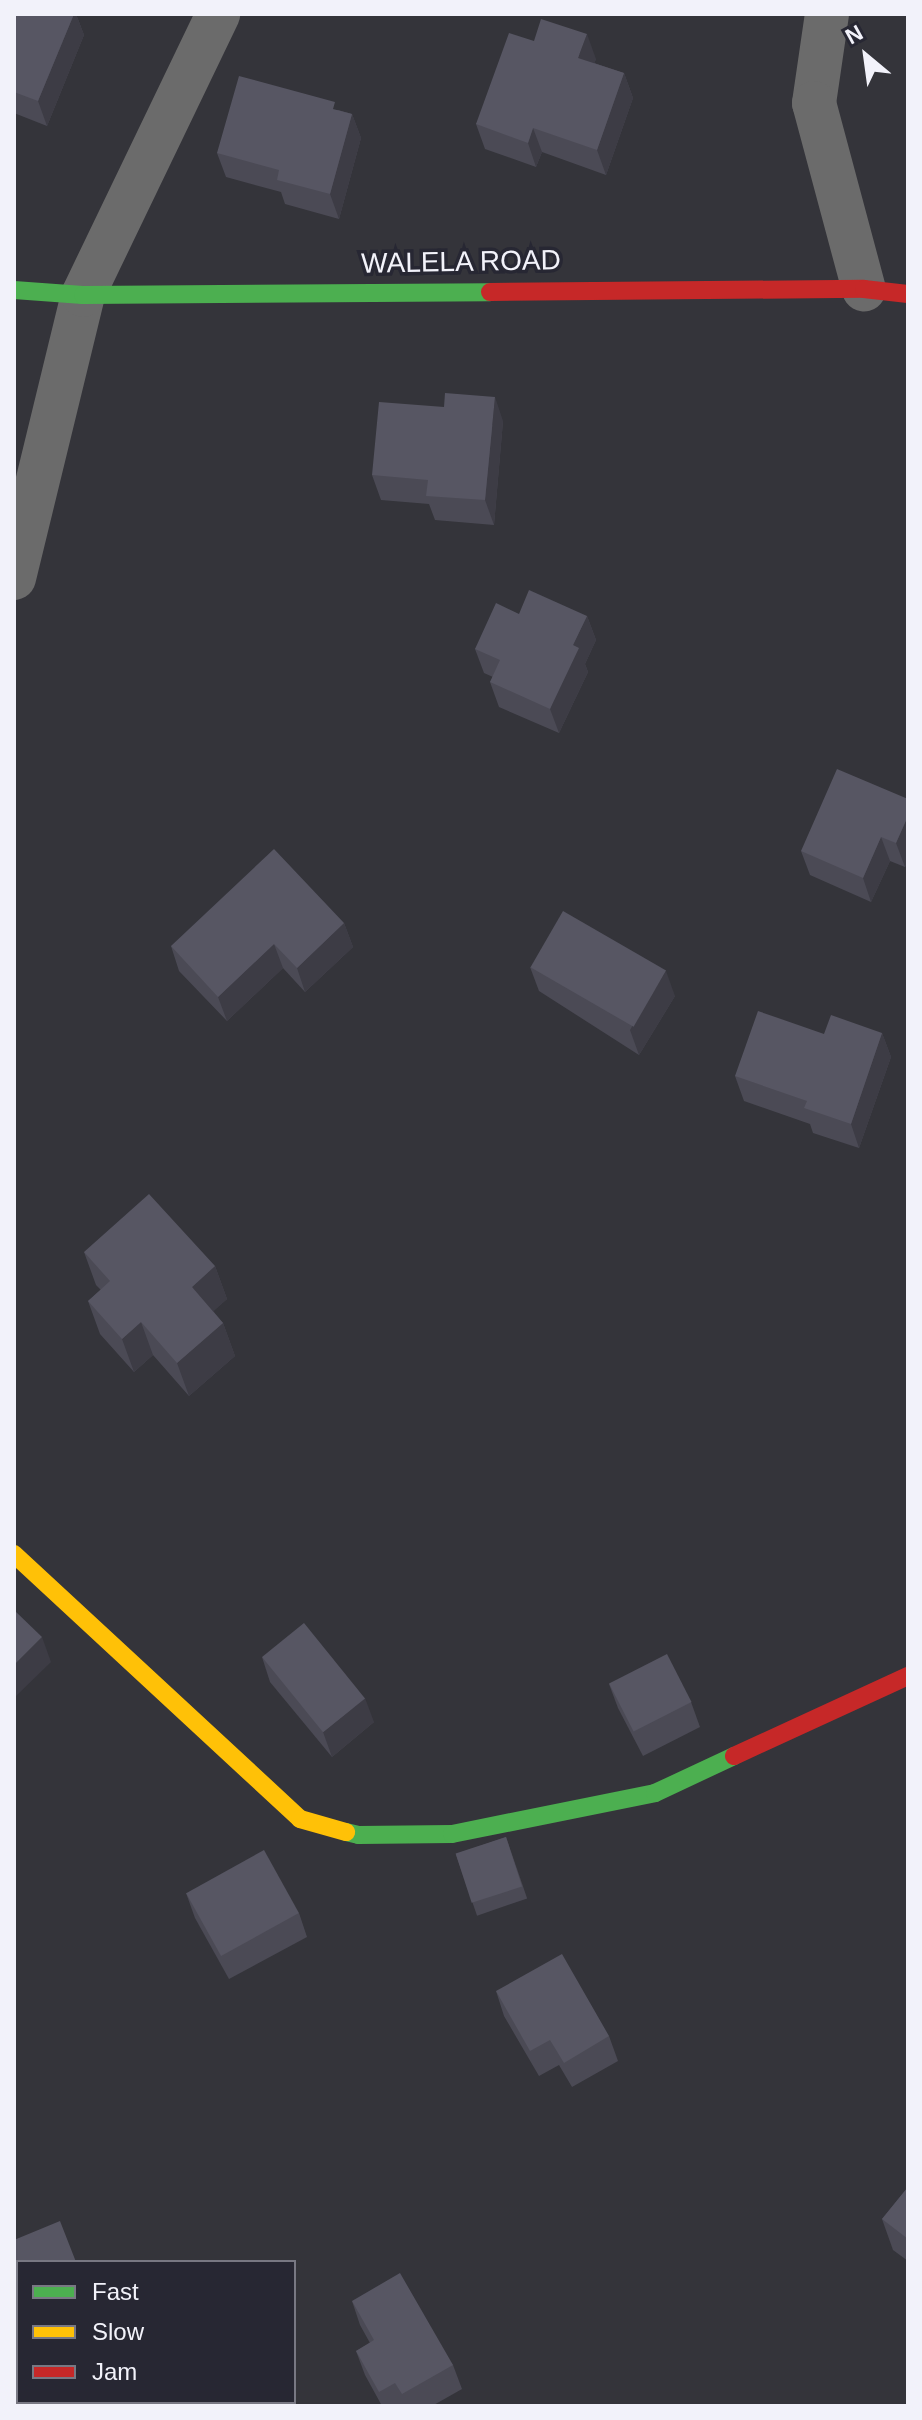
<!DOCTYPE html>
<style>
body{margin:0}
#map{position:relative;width:922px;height:2420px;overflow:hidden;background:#34343a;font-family:Arial,sans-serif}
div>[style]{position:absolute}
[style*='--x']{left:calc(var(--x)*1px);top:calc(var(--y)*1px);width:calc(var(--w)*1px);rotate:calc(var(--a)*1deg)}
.street>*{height:44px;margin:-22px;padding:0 22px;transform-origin:22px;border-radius:22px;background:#6b6b6b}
.fast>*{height:18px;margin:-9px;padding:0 9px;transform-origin:9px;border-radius:9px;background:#4caf50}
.slow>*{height:18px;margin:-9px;padding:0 9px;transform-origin:9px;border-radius:9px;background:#ffc107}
.jam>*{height:18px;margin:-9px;padding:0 9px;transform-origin:9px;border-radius:9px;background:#c62828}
.wall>*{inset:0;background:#4b4a55;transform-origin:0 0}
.shaded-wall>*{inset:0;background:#3d3c45}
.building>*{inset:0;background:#575663;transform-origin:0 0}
span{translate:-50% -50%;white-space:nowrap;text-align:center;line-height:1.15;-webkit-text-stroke:7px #272733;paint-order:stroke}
.street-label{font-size:28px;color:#f2f2fa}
.frame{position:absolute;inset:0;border:16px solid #f2f2fa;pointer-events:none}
.legend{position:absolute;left:16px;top:2260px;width:280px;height:144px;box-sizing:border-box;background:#272733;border:2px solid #787883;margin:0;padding:10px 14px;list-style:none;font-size:24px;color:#f2f2fa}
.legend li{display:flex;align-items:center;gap:16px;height:40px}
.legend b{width:40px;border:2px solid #787883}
.north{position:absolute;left:826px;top:16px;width:80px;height:80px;-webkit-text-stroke:6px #272733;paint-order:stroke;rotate:331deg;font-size:22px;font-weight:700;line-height:32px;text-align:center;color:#f2f2fa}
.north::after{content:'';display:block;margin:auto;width:28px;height:36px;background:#f2f2fa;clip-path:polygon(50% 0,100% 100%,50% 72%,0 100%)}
</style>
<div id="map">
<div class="street">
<i style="--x:827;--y:14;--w:90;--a:98.3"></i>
<i style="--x:814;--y:103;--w:193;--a:75"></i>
<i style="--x:14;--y:578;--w:291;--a:-76.3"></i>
<i style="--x:83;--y:295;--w:312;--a:-64.3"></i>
</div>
<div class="fast">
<i style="--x:14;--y:290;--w:69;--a:4.1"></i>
<i style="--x:83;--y:295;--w:407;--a:-0.4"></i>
<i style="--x:346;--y:1832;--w:13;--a:13"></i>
<i style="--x:359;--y:1835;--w:93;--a:-0.6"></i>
<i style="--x:452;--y:1834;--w:207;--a:-11.4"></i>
<i style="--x:655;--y:1793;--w:87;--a:-25.1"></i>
</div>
<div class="slow">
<i style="--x:14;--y:1554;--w:390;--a:42.8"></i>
<i style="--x:300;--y:1819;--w:48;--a:15.8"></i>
</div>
<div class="jam">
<i style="--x:490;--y:292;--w:374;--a:-0.5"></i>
<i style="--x:864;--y:289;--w:44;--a:6.5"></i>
<i style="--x:734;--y:1756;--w:192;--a:-24.7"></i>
</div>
<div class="wall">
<i style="clip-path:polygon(14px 14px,76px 14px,84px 35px,47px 126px,14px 113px)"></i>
<i style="clip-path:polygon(534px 41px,596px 59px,594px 63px,624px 73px,633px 98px,606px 175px,542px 152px,536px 167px,485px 149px,476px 124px)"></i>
<i style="clip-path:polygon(338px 110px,352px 114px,361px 138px,339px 219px,285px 204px,281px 192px,226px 177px,217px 153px)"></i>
<i style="clip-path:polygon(503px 421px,494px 525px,435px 520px,429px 504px,381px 500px,372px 475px)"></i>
<i style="clip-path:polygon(519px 614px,587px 616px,596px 640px,585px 664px,588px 672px,559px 733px,499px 707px,490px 682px,493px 677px,484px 673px,475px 649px)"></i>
<i style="clip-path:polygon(908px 799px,908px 861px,905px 867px,890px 861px,871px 902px,810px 875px,801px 851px)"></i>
<i style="clip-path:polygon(344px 923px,353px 947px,305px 992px,283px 968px,227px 1021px,179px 971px,171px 946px)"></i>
<i style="clip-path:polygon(530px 967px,675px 996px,639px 1055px,539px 991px)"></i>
<i style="clip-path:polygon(882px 1033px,891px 1057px,859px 1148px,813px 1133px,810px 1124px,744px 1101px,735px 1076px,824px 1034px)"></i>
<i style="clip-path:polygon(84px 1252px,215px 1266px,227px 1299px,213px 1311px,223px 1323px,235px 1356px,189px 1396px,153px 1355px,134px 1372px,100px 1334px,88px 1301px,101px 1290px,96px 1285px)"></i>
<i style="clip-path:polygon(262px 1657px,374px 1722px,332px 1757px,270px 1682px)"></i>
<i style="clip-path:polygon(609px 1684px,691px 1702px,700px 1727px,643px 1756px,618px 1708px)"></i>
<i style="left:506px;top:1837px;width:65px;height:53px;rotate:71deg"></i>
<i style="clip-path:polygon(186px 1893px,299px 1913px,307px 1937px,229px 1979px,195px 1918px)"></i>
<i style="clip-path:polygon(496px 1991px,609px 2036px,618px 2061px,572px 2087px,559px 2065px,539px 2076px,504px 2016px)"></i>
<i style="clip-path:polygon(908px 2187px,908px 2261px,893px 2250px,882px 2219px)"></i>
<i style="clip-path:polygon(352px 2301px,453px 2365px,462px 2389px,432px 2406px,382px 2406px,365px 2375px,356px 2351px,370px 2343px,360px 2325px)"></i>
</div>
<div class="shaded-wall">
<i style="clip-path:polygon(74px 14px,76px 14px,84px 35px,47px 126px,38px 101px)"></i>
<i style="clip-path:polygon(587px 34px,596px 59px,587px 82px,578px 58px)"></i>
<i style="clip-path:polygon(624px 73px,633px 98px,606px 175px,597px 150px)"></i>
<i style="clip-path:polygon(352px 114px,361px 138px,339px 219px,330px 194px)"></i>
<i style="clip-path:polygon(533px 128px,542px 152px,536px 167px,528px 143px)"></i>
<i style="clip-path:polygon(495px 397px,503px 421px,494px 525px,485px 500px)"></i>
<i style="clip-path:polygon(587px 616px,596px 640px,585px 664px,588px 672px,559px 733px,550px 709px,573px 645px)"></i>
<i style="clip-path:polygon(908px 816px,908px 861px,905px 867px,896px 843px)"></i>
<i style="clip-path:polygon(881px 837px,890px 861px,871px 902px,863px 878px)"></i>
<i style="clip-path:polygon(344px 923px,353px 947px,305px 992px,297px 968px)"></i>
<i style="clip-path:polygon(274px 944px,283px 968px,227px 1021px,218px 997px)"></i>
<i style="clip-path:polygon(666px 971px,675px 996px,639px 1055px,630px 1030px)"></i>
<i style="clip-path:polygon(882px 1033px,891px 1057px,859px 1148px,851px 1124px)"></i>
<i style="clip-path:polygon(215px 1266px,227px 1299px,204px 1320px,192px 1287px)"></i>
<i style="clip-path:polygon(141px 1322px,153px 1355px,134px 1372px,122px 1339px)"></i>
<i style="clip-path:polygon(223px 1323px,235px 1356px,189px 1396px,177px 1363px)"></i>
<i style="clip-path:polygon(42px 1637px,51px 1662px,14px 1698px,14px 1665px)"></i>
<i style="clip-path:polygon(365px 1698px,374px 1722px,332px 1757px,323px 1732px)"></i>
</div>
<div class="building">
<i style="clip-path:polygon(14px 14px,74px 14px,38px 101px,14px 92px)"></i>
<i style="clip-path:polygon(541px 19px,587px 34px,578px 58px,624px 73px,597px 150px,533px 128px,528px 143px,476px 124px,509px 33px,534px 41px)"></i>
<i style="clip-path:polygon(239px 76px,335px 102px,333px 109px,352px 114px,330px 194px,277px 180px,279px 170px,217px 153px)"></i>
<i style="clip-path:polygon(445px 393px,495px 397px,485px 500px,426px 496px,428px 480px,372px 475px,379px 402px,444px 407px)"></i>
<i style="clip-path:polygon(529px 590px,587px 616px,573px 645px,579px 648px,550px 709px,490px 682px,500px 660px,475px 649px,496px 603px,519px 614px)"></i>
<i style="clip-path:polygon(837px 769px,908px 799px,908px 816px,896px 843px,881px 837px,863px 878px,801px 851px)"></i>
<i style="clip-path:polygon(274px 849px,344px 923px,297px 968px,274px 944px,218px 997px,171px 946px)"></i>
<i style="left:563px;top:911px;width:119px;height:65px;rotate:30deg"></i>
<i style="clip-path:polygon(758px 1011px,824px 1034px,831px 1015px,882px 1033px,851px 1124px,804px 1108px,807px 1101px,735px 1076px)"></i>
<i style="clip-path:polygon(149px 1194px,215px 1266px,192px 1287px,223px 1323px,177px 1363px,141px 1322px,122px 1339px,88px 1301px,110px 1281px,84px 1252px)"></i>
<i style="clip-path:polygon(14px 1610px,42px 1637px,14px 1665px)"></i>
<i style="left:304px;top:1623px;width:97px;height:54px;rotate:51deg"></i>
<i style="left:667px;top:1654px;width:54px;height:65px;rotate:63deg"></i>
<i style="left:506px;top:1837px;width:52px;height:53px;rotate:72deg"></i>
<i style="left:264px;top:1850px;width:72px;height:89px;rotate:61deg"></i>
<i style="clip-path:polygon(562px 1954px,609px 2036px,564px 2063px,550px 2040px,530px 2051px,496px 1991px)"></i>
<i style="clip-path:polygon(908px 2187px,908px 2239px,882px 2219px)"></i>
<i style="clip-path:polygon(60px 2221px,76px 2262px,18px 2262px,18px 2291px,14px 2280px,14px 2240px)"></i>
<i style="clip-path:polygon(400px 2273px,453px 2365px,402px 2394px,395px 2383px,379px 2392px,356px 2351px,374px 2340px,352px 2301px)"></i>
</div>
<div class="street-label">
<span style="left:461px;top:262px;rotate:-1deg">WALELA ROAD</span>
</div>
<div class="frame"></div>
<ul class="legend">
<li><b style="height:10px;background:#4caf50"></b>Fast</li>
<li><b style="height:10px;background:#ffc107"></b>Slow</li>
<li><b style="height:10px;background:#c62828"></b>Jam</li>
</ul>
<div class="north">N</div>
</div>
